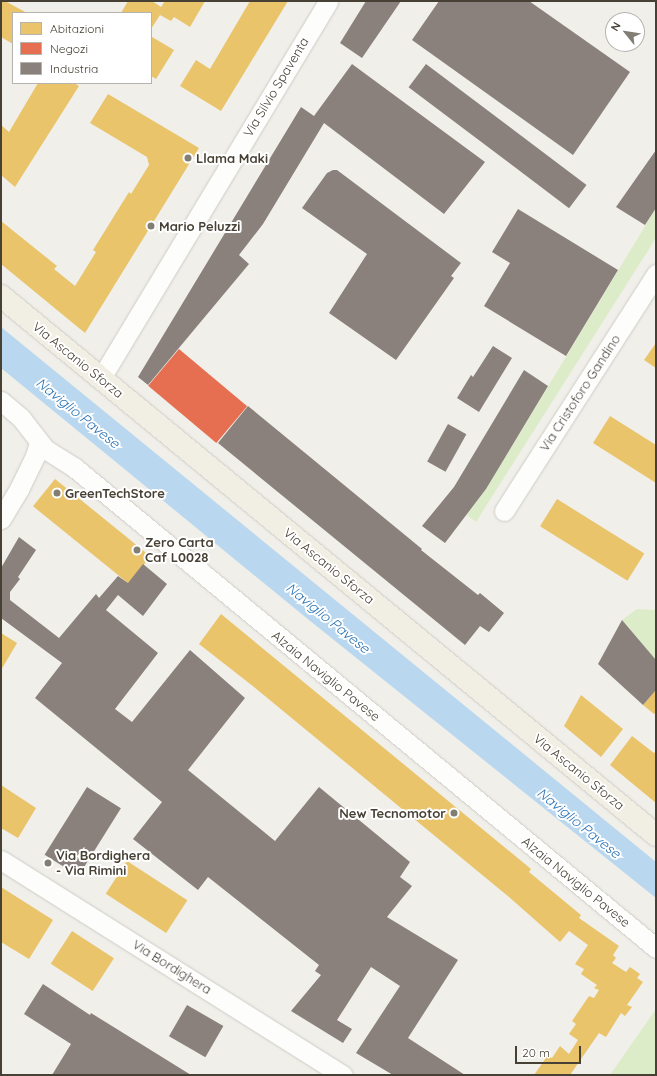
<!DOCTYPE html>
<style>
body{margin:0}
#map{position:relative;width:657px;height:1076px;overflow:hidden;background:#f0efe9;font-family:Quicksand,sans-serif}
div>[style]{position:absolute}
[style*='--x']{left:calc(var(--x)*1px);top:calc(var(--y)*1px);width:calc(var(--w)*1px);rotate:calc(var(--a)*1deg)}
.green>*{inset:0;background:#dcecc9}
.water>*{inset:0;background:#b9d7ef}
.homes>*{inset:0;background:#e9c46a;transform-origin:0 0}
.shops>*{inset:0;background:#e76f51;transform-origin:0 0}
.industry>*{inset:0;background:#8a817c;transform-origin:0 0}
.roads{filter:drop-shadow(0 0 1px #ceccc7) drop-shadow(0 0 1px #ceccc7)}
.minor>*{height:19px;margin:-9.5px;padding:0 9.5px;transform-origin:9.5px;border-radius:9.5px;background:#fdfdfc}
.primary>*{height:22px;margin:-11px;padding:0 11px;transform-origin:11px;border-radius:11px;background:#f1eee3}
.dots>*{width:11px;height:11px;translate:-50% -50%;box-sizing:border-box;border:2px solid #fff;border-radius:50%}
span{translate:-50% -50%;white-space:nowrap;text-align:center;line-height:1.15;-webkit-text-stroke:4px #fff;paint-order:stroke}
.street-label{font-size:13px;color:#474135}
.poi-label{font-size:13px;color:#474135;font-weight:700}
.left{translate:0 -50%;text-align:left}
.right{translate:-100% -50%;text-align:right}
.water-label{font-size:14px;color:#2c74b5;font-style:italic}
.frame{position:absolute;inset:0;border:2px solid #474135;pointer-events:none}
.legend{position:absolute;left:12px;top:12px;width:140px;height:72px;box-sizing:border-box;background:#fff;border:1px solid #b5b3ae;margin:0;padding:5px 7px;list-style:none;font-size:12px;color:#474135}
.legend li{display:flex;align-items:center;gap:8px;height:20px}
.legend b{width:20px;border:1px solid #b5b3ae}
.north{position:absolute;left:605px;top:12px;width:40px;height:40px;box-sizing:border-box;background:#fff;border:1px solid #b5b3ae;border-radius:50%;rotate:300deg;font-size:11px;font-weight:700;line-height:16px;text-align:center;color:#474135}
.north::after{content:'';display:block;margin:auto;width:14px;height:18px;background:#827e74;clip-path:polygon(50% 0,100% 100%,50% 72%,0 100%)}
.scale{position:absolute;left:515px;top:1046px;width:66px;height:18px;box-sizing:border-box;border:2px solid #474135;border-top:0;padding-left:5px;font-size:12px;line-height:14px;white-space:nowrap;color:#474135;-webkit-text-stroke:3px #fff;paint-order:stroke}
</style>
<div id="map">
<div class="green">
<i style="clip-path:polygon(656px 208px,656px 238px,476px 522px,467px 515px,486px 489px)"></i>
<i style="clip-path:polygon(637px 609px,656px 610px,656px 660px,622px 620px)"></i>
<i style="clip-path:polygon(656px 1009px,656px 1075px,610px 1075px)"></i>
</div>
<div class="water">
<i style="clip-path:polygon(1px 327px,656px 862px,656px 898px,309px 620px,1px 368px)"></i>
</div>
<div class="homes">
<i style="clip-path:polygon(1px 1px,5px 1px,27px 13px,13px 13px,13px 44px,1px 37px)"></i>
<i style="clip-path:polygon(128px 1px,152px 1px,161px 7px,165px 1px,205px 1px,190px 27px,174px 17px,171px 21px,160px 15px,151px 29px,151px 13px,121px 13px)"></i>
<i style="clip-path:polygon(250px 1px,288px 1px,221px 111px,180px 86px,196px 60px,210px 69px)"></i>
<i style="clip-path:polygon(151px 33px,152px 37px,174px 50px,156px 79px,151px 76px)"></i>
<i style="clip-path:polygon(38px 83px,74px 83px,79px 86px,15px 187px,1px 175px,1px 125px,9px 132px)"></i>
<i style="clip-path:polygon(108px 94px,199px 148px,85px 333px,1px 264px,1px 221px,57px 266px,54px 269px,75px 286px,96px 252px,93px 250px,129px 192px,131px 194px,149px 165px,147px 157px,90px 123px)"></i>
<i style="clip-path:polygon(656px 343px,656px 368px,644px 360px)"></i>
<i style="clip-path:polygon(610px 416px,656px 445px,656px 483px,593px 443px)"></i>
<i style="left:55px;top:479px;width:123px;height:35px;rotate:39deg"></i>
<i style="left:557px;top:499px;width:103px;height:32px;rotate:32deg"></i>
<i style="clip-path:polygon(221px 614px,531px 869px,529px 872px,581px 915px,579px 918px,619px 946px,613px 955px,616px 958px,612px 963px,626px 972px,630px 967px,640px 974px,637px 978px,643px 982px,627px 1005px,632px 1007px,625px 1016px,621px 1013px,606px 1037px,599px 1033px,570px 1075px,534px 1075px,548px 1055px,552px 1058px,560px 1046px,569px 1054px,578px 1040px,569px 1034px,576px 1024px,572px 1021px,589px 996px,594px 998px,599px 990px,594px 988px,597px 985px,581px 974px,584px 969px,575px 964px,588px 945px,569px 931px,560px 942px,509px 897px,254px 687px,199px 644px)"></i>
<i style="clip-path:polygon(1px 633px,17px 643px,1px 670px)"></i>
<i style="clip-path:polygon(656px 690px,656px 712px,654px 714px,643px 705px)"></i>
<i style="clip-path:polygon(581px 695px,623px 729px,601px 757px,564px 726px)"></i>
<i style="clip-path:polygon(632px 736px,654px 753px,656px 751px,656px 803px,610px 765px)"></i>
<i style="clip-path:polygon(1px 785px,36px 808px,18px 838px,1px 828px)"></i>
<i style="left:127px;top:861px;width:72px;height:39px;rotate:33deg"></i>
<i style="clip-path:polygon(1px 887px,53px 920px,29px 959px,1px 942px)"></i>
<i style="left:72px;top:931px;width:50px;height:39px;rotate:33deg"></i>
</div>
<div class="shops">
<i style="left:179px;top:349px;width:89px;height:48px;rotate:40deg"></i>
</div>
<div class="industry">
<i style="clip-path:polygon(366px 1px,401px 1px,362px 58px,340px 43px)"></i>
<i style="clip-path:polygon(439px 1px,529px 1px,630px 72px,573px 155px,412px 40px)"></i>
<i style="clip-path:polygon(352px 64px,485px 162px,444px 214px,324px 123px,263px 224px,239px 255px,249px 264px,148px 385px,138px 377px,301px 107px,314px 116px)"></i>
<i style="left:426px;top:64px;width:201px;height:29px;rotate:37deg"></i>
<i style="clip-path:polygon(656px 150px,656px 208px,645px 225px,616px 207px)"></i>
<i style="clip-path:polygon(333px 170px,337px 170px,461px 263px,451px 276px,454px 278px,396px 360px,329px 313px,367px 254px,302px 208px,327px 173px)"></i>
<i style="clip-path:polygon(518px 209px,618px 270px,566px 356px,484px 306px,510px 263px,492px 252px)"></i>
<i style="clip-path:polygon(493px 346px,512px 358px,479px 412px,457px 398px,471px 375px,473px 377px)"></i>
<i style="clip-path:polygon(524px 370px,548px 386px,486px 489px,445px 543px,422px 526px,454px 487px)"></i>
<i style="clip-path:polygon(248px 406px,422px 549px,421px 550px,478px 595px,480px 593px,504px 613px,489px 632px,480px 626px,465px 645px,218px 443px)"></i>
<i style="left:448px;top:424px;width:21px;height:43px;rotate:29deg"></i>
<i style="clip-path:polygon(19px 537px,36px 550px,18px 577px,20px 579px,10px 592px,10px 600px,59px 638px,96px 594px,99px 598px,118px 576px,128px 583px,143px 564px,167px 584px,143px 616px,118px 595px,106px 610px,158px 653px,115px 709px,132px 722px,190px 650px,245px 698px,188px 770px,275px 841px,319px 787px,410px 862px,400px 877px,412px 886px,387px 917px,458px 960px,408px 1038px,465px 1075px,393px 1075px,356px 1053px,400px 986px,371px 967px,337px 1020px,352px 1029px,343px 1043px,291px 1011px,321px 975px,315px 971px,319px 965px,208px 877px,198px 890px,133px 839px,162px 802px,35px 698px,62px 663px,1px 618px,1px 568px)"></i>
<i style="clip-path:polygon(622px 620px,656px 660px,656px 690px,643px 705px,598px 664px)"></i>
<i style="left:87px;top:787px;width:40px;height:80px;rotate:32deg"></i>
<i style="clip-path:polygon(43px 984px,90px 1015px,91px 1013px,191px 1075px,52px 1075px,71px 1044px,24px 1014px)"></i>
<i style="left:187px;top:1005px;width:42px;height:36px;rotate:30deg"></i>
</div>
<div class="roads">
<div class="minor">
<i style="--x:101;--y:378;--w:440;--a:-58.9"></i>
<i style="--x:1;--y:401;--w:26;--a:40"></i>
<i style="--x:21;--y:418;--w:39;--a:52"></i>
<i style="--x:45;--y:449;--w:36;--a:32"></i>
<i style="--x:75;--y:468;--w:754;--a:39.56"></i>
<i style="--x:504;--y:511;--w:282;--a:-57.3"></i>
<i style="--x:1;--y:519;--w:35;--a:-59"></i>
<i style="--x:19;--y:489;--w:37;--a:-64"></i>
<i style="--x:35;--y:456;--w:14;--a:-73"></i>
<i style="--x:1;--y:860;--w:404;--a:32.2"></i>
</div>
<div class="primary">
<i style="--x:1;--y:296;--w:848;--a:39.45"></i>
</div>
</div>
<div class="dots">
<i style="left:188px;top:158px;background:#827e74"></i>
<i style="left:151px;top:226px;background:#827e74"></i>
<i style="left:57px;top:493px;background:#827e74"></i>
<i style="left:137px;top:550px;background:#827e74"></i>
<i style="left:454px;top:813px;background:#827e74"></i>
<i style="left:48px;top:863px;background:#827e74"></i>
</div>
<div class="street-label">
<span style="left:276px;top:87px;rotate:-59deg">Via Silvio Spaventa</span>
<span style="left:78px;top:360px;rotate:39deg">Via Ascanio Sforza</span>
<span style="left:580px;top:393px;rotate:-57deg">Via Cristoforo Gandino</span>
<span style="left:329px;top:566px;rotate:39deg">Via Ascanio Sforza</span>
<span style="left:326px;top:676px;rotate:39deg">Alzaia Naviglio Pavese</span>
<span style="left:579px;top:772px;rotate:39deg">Via Ascanio Sforza</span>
<span style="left:576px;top:882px;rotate:39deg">Alzaia Naviglio Pavese</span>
<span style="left:172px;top:967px;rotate:32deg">Via Bordighera</span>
</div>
<div class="poi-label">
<span class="left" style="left:196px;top:158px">Llama Maki</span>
<span class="left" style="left:159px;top:226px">Mario Peluzzi</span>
<span class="left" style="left:65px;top:493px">GreenTechStore</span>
<span class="left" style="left:145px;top:550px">Zero Carta<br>Caf L0028</span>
<span class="right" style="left:446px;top:813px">New Tecnomotor</span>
<span class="left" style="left:56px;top:863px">Via Bordighera<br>- Via Rimini</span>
</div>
<div class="water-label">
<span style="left:78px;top:413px;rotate:39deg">Naviglio Pavese</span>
<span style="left:328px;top:618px;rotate:39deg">Naviglio Pavese</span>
<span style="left:579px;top:823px;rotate:39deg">Naviglio Pavese</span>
</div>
<div class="frame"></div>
<ul class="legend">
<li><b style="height:11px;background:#e9c46a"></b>Abitazioni</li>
<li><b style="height:11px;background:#e76f51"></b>Negozi</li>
<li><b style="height:11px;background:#8a817c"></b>Industria</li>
</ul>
<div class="north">N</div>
<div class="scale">20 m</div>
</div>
